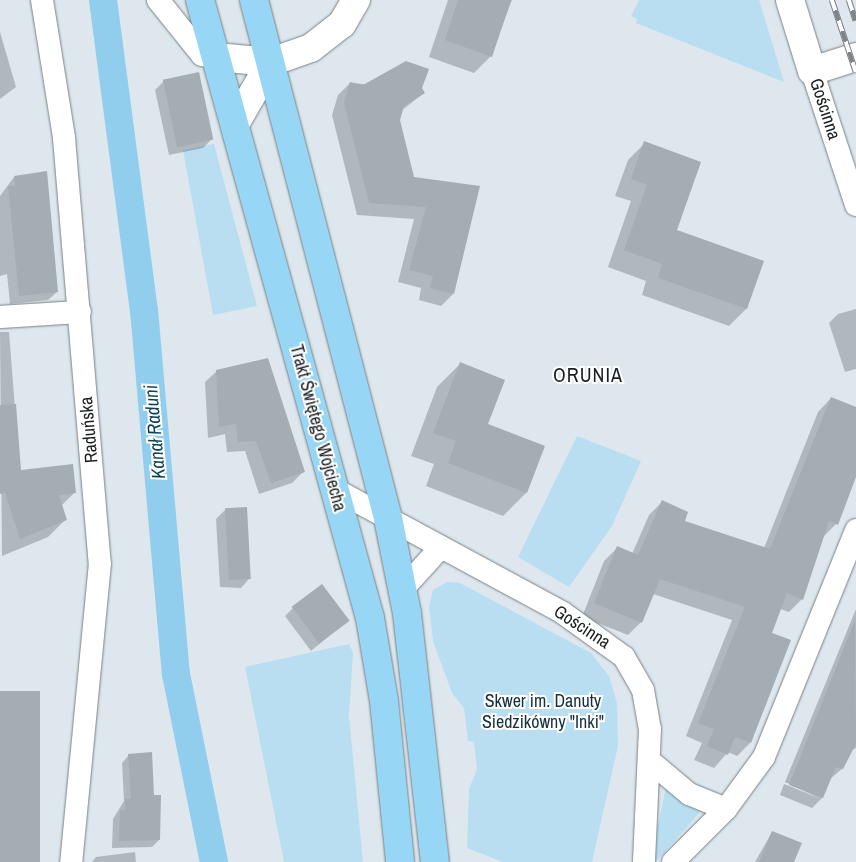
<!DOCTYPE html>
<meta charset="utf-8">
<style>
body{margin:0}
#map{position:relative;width:856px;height:862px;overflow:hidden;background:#dde7ed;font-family:"Archivo Narrow",sans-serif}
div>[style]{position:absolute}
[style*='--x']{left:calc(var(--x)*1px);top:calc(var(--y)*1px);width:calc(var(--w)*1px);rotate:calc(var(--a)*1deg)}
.green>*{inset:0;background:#b9def2}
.shadow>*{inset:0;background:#0003}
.canal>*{height:28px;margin:-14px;padding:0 14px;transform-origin:14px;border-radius:14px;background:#91cdec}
.building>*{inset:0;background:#a3adb2;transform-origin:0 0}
.roads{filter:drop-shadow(0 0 1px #788186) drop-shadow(0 0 1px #788186)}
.street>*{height:22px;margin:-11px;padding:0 11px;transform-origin:11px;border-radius:11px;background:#fff}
.secondary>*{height:28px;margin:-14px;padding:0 14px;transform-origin:14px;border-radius:14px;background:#fff}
.primary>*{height:28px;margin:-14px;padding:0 14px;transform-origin:14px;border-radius:14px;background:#97d6f4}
.rail>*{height:5.5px;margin-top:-2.75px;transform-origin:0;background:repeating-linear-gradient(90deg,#fff 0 11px,#7c8286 0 22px);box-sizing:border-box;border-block:1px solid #7c8286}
span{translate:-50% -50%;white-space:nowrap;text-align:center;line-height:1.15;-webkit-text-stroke:4px #fff;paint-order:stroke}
.street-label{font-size:18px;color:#1c1f21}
.park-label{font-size:18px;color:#13303d}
.water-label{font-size:19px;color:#0d3f55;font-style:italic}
.quarter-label{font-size:20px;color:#1c1f21;letter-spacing:1px}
</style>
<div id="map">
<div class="green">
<i style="clip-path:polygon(639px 0,759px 0,784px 82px,636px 23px,637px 19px,631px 16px)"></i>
<i style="clip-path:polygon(214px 144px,257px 306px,213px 315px,183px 150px)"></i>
<i style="clip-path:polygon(577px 436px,641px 461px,612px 526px,569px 587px,518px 557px)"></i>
<i style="clip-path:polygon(447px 582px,460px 583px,591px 653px,609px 676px,617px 703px,618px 746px,592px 862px,503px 862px,467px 848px,469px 789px,477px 769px,474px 742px,468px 741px,464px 708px,452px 693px,433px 641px,429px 607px,433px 590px)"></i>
<i style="clip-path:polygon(349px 644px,353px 653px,349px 716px,363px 862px,284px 862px,245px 667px)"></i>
<i style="clip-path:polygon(666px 787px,700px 812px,656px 862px,650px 862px)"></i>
</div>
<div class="shadow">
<i style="clip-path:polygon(448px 0,512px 0,491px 56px,474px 73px,429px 57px)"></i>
<i style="clip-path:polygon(0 32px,16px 87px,0 99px)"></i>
<i style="clip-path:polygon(164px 81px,212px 139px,203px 148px,169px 155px,155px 90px)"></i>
<i style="clip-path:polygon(350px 83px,421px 88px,424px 93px,401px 111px,398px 120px,413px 178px,478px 187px,453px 294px,441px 306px,419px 300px,421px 288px,398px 282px,414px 219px,357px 215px,332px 115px,338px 95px)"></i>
<i style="clip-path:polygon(645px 143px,675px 231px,762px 262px,746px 309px,729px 326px,642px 295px,646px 281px,608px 267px,631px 201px,615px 196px,628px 160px)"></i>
<i style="clip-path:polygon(14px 177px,57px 292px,48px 300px,10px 304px,7px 274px,0 276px,0 196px)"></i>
<i style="clip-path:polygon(856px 309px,856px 369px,845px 372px,829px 323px,838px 314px)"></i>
<i style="clip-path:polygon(0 332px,9px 332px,20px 472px,75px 492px,61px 506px,65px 520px,48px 537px,2px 556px)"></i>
<i style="clip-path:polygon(460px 364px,487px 424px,544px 446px,526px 493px,503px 516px,426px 486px,434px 464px,411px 456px,437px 387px)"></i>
<i style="clip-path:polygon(217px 371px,303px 472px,292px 483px,259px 494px,245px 451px,227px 452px,225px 434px,208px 438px,205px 382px)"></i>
<i style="clip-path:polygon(831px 398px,856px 408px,856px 474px,836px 524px,823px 537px,802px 599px,789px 612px,780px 609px,771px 633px,790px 640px,750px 743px,737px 756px,728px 752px,714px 768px,694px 760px,702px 743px,686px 736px,732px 620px,653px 594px,641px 622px,628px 635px,582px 617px,604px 561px,617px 548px,632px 554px,649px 515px,662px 502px,683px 522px,764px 548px,818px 412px)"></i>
<i style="clip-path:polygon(225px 510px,249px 579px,241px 588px,220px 587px,216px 519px)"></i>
<i style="clip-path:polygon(293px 608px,348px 620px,311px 651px,285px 616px)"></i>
<i style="clip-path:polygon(856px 609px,856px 748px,848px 752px,842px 769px,830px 779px,822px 798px,812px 808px,780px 795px,784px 784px,819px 798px,785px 782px)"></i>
<i style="clip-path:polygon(129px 755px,153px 796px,159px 840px,152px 847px,112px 848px,113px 819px,124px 801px,122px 763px)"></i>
<i style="clip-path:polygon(772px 832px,792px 862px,755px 862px)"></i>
<i style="clip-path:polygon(135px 852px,136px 862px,92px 862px,96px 857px)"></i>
</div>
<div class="canal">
<i style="--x:103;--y:0;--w:313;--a:82.5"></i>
<i style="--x:144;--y:310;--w:365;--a:85"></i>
<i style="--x:176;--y:674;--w:192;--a:78.6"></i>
</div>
<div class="building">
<i style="clip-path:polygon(458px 0,511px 0,492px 57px,445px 40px)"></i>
<i style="clip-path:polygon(406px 61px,429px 69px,422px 88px,425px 93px,404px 106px,400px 120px,414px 177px,480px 186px,454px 294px,430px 288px,433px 276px,409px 270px,426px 207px,369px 203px,344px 102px,350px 82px,363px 85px)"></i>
<i style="left:199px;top:72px;width:69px;height:37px;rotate:78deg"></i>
<i style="clip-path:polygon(644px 141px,701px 162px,677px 230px,764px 261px,747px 309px,658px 278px,662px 264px,624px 250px,647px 185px,631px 179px)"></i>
<i style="clip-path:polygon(47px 171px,58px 292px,19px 296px,8px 186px,15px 186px,14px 176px)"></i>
<i style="clip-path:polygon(268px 358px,305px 472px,271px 483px,256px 441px,238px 442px,236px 424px,219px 427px,216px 370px)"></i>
<i style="clip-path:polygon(460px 362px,505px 380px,488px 424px,545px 446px,527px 493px,448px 463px,456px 441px,433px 433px)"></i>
<i style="clip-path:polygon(831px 397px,856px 407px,856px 477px,838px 525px,829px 521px,803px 600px,787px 593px,772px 633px,791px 640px,751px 743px,735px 737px,728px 755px,707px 746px,714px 729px,698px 723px,745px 607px,660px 579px,642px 623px,594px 603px,617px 546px,638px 555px,662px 500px,688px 512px,685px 521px,770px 549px)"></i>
<i style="clip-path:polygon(16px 404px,21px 470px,73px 464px,76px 493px,59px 495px,67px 520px,20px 539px,5px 493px,0 494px,0 405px)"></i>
<i style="left:247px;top:507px;width:72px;height:22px;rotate:87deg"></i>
<i style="left:322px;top:584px;width:46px;height:38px;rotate:53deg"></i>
<i style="clip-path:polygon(855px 620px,856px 744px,843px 769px,836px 767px,823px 798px,789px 785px)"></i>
<i style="left:0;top:691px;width:40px;height:171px"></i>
<i style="clip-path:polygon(152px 752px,154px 795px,161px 795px,160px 840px,119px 841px,120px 810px,125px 810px,125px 799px,131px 799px,128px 754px)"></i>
<i style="clip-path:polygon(772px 831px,802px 843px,794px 862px,759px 862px)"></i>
</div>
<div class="roads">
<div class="street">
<i style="--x:42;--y:0;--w:140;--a:80.9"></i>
<i style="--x:64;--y:138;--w:427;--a:85.2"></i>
<i style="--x:100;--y:563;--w:300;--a:95.5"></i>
<i style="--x:158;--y:0;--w:70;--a:51.3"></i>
<i style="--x:202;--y:55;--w:14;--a:8"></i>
<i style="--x:812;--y:71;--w:141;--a:71.8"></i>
<i style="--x:0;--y:317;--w:80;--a:-3.6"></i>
<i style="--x:334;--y:489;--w:260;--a:28.4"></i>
<i style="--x:563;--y:613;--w:75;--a:35.8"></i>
<i style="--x:624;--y:657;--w:38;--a:60"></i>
<i style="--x:643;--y:690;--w:40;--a:80"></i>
<i style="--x:650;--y:729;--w:133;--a:92.6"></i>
<i style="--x:402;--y:590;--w:58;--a:-47.8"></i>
<i style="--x:651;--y:762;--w:50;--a:40.1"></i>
<i style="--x:689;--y:794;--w:40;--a:22"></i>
<i style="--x:673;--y:862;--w:75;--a:-45"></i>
<i style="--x:726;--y:809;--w:64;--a:-53.8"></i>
<i style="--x:764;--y:757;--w:245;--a:-67.9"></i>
</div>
<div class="secondary">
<i style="--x:790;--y:0;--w:74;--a:72.8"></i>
<i style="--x:812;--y:71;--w:46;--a:-17.7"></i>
<i style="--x:216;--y:57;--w:55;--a:5.2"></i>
<i style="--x:271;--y:62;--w:42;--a:-19.3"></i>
<i style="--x:311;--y:48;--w:39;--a:-38"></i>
<i style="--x:342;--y:24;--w:28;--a:-60"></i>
<i style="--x:235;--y:124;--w:72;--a:-59.9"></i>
</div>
<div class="primary">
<i style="--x:200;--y:0;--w:641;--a:74.62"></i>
<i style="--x:370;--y:618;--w:84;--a:80.4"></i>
<i style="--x:384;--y:701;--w:162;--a:84.3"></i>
<i style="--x:254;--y:0;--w:535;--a:75.5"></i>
<i style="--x:388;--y:518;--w:97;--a:78.7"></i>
<i style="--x:407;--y:613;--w:251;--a:83.6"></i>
</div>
</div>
<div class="rail">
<i style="--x:832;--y:0;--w:76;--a:71.6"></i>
<i style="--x:849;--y:0;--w:22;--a:72"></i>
</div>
<div class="street-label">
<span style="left:825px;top:109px;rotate:72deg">Gościnna</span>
<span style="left:318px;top:428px;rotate:75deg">Trakt Świętego Wojciecha</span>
<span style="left:89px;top:430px;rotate:-95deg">Raduńska</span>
<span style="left:582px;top:627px;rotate:33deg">Gościnna</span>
</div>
<div class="park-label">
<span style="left:543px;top:712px">Skwer im. Danuty<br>Siedzikówny "Inki"</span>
</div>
<div class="water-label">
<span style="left:155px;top:432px;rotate:-95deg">Kanał Raduni</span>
</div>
<div class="quarter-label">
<span style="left:588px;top:374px">ORUNIA</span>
</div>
</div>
